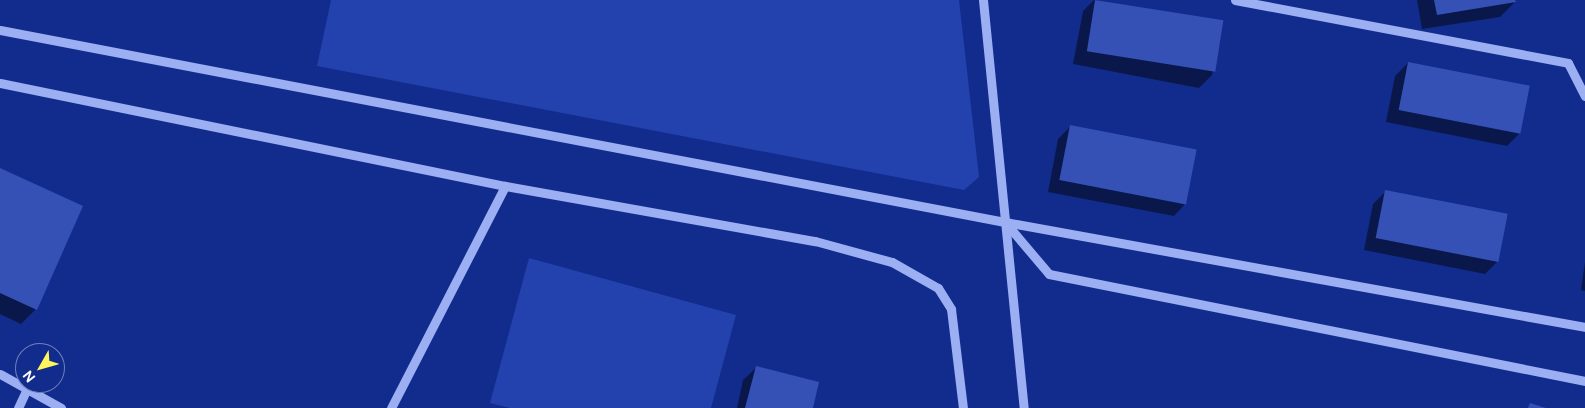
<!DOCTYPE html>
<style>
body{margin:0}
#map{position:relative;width:1585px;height:408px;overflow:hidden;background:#122c8e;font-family:"DM Sans",sans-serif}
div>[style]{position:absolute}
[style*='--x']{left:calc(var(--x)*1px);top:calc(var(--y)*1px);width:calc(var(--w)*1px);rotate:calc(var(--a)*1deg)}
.green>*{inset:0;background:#2342ae}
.shadow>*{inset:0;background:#0007}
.building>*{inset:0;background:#3551b6;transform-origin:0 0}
.minor>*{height:9px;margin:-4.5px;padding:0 4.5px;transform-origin:4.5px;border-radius:4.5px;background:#9baff2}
span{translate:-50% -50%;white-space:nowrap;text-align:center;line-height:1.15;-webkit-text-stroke:4px #122c8e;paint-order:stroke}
.north{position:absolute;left:15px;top:343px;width:50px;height:50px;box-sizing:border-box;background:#122c8e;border:1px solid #7180bb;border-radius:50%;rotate:232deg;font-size:14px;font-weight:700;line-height:20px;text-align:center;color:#fff}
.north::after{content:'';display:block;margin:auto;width:18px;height:22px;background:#fff55c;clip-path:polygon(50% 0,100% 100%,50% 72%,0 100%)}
</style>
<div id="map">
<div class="green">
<i style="clip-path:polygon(331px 0,959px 0,979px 177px,964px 190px,317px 66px)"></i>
<i style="clip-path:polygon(529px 258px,736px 315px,711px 408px,510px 408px,490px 403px)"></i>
</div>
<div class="shadow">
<i style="clip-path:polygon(1094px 0,1222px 21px,1212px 75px,1199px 88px,1073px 64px,1083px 11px)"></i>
<i style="clip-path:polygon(1417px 0,1514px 0,1515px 2px,1500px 17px,1422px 29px)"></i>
<i style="clip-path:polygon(1408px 63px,1520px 133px,1507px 146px,1386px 122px,1395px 76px)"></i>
<i style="clip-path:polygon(1071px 126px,1186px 203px,1174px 216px,1048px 192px,1058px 139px)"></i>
<i style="clip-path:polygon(0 169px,36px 309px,21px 324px,0 314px)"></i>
<i style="clip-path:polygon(1386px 191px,1498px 261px,1485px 274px,1364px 250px,1373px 204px)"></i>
<i style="clip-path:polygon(1585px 262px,1585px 291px,1581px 290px)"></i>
<i style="clip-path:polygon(756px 368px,812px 408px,737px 408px,743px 380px)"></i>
</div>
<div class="building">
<i style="left:1095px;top:0;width:130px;height:52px;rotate:9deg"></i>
<i style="clip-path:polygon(1434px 0,1515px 0,1516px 2px,1437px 15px)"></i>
<i style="left:1408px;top:62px;width:124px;height:49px;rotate:11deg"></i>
<i style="left:1070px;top:125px;width:129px;height:56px;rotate:11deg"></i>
<i style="clip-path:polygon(0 168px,83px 206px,37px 310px,0 293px)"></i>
<i style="left:1385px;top:190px;width:125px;height:49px;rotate:11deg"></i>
<i style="clip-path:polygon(756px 366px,819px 382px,813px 408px,745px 408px)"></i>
<i style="clip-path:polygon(1530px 403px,1546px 408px,1528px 408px)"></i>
</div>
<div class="minor">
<i style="--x:983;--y:0;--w:410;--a:84.3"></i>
<i style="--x:1235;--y:0;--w:339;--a:10.7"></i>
<i style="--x:1568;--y:63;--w:37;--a:63"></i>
<i style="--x:0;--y:30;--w:1023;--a:10.82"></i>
<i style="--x:1005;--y:222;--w:589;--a:10.26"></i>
<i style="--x:0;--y:83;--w:515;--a:11.53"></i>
<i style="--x:505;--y:186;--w:315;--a:10.1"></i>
<i style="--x:815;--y:241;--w:80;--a:15.3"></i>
<i style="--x:892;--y:262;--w:53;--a:29.5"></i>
<i style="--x:938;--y:288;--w:25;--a:58"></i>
<i style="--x:951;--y:309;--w:100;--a:83.1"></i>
<i style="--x:1005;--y:222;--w:68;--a:49.8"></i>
<i style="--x:1049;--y:274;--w:547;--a:11.29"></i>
<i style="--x:0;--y:374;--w:70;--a:29.1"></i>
<i style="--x:18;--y:408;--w:21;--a:-65"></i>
<i style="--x:391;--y:408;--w:250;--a:-62.8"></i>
</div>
<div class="north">N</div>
</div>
